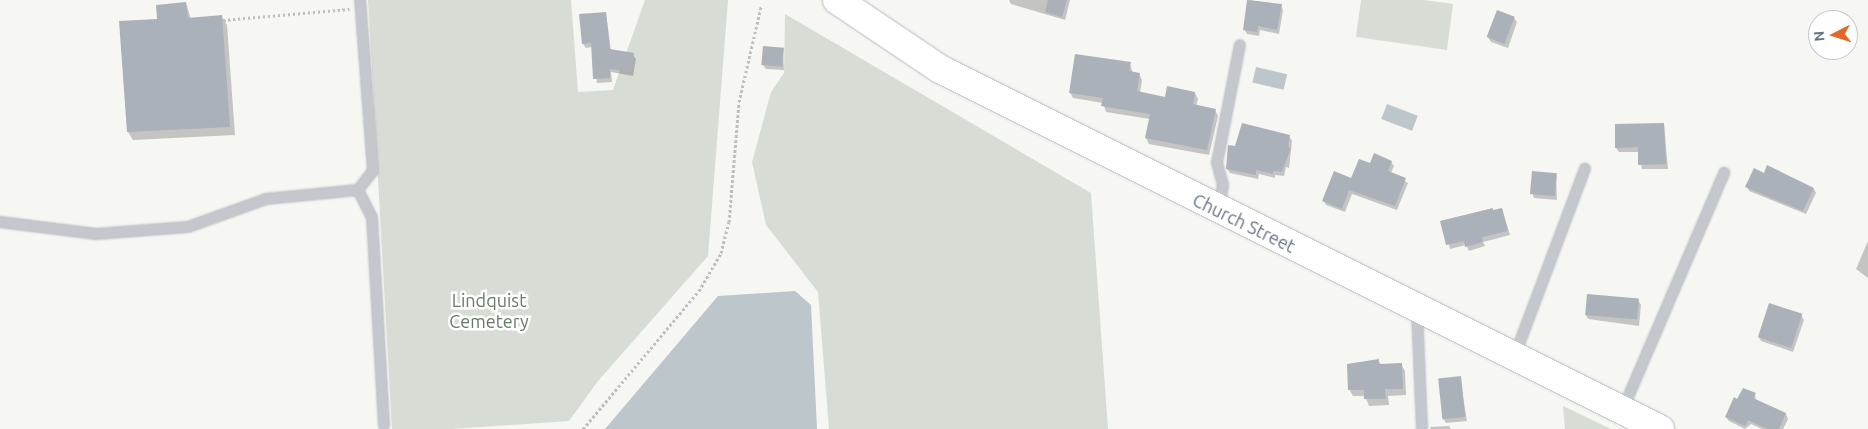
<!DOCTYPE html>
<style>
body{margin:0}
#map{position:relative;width:1868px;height:429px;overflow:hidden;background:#f6f6f3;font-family:Ubuntu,sans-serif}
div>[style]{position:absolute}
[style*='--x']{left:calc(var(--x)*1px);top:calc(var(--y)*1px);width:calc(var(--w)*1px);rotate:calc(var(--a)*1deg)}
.green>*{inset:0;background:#d7ddd4}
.water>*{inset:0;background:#bcc6cb;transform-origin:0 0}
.shadow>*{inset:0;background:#0003}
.building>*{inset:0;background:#abb1b8;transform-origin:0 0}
.path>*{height:3px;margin-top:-1.5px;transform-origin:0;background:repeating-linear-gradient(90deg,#bcbec0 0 2.5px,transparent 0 5px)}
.roads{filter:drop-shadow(0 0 1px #b6bac0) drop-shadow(0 0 1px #b6bac0)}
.lane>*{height:10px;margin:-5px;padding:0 5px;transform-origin:5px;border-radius:5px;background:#c4c7cb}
.secondary>*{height:28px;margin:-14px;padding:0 14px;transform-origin:14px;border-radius:14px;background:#fff}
span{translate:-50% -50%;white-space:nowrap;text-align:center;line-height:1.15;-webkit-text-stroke:5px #fff;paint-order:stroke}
.street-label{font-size:18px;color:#667384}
.park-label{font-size:18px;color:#667b64}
.north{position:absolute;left:1808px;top:10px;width:50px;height:50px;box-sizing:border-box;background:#fff;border:1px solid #c2c7ce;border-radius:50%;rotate:265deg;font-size:14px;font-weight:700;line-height:20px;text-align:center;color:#667384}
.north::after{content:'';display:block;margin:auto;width:18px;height:22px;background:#e16828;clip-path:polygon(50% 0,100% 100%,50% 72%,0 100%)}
</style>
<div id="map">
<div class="green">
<i style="clip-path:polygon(368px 0,571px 0,578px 92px,613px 90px,645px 0,728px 0,708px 256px,598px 381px,569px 421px,451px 429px,392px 429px)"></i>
<i style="clip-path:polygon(1361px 0,1424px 0,1453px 4px,1447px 50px,1356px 37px)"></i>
<i style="clip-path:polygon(785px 14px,1091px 193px,1108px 429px,829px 429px,818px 292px,766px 225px,752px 162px,771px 92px,784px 73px)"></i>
<i style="clip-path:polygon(1563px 406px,1611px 429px,1565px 429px)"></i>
</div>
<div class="water">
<i style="left:1256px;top:67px;width:32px;height:16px;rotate:13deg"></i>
<i style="left:1387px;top:104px;width:33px;height:16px;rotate:21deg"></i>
<i style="clip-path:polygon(795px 291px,811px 305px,817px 429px,605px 429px,718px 296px)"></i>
</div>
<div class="shadow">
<i style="clip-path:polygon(1009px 0,1070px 0,1065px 20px,1011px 4px)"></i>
<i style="clip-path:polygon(1249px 0,1281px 5px,1283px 10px,1279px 34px,1260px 30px,1259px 36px,1247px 34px,1244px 29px)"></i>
<i style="clip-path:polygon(186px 3px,191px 19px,222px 17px,227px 25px,235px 135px,133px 140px,128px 132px,158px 20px)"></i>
<i style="clip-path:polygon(606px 13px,611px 51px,633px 55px,636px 59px,633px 76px,611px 72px,612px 82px,597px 83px,592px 47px,586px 48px,583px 44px)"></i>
<i style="clip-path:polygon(1514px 18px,1517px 22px,1508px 48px,1491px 42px,1488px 37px)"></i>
<i style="clip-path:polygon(783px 49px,784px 70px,766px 69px,763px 65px)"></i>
<i style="clip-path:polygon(1130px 64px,1133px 73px,1139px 74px,1142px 80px,1140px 93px,1166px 99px,1195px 93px,1198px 99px,1196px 106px,1215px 110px,1218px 116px,1209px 155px,1149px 144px,1146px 138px,1150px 119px,1106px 112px,1103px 103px,1073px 98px,1070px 92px)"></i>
<i style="clip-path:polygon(1664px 124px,1668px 169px,1642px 169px,1639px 152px,1619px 152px,1616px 148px)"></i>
<i style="clip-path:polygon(1289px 136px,1292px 141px,1289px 168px,1286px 167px,1284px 176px,1275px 175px,1275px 178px,1259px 174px,1258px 179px,1230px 173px,1227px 169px,1236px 147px)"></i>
<i style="clip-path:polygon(1391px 162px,1394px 166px,1391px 173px,1408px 183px,1397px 210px,1352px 194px,1345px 212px,1326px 205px,1324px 201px,1371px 165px)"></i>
<i style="clip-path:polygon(1764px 174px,1814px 189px,1816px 193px,1806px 214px,1749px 191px,1747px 187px)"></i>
<i style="clip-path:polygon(1556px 175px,1557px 200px,1534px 198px,1532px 193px)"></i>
<i style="clip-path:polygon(1502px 209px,1510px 235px,1483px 242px,1485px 246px,1469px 251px,1466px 245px,1450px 249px,1442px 222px)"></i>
<i style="clip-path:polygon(1868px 241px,1868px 278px,1856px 269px)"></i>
<i style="clip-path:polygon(1638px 300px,1641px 305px,1639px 326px,1588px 319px,1586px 315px)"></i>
<i style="clip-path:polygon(1801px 315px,1804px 320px,1793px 352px,1761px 341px,1759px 337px)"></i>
<i style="clip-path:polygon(1379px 361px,1381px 365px,1401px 364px,1405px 371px,1406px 395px,1388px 396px,1389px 405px,1369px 406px,1365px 396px,1353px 396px,1349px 389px)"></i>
<i style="clip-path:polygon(1460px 378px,1467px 421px,1446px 423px,1443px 418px)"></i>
<i style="clip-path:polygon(1755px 394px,1756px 401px,1786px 414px,1788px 419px,1783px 429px,1762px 429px,1751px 424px,1745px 429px,1729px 421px,1726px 417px)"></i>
<i style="clip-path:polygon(1449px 426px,1451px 429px,1431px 429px,1430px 427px)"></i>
</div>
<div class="building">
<i style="clip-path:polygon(1048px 0,1067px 0,1062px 17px,1045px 12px)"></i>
<i style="clip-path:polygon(1247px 0,1282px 4px,1277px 30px,1258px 26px,1257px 32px,1243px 30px)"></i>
<i style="clip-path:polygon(186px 2px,188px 18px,222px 15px,230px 127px,127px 132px,119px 21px,157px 19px,156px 5px)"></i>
<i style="left:1497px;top:10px;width:19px;height:29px;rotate:21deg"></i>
<i style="clip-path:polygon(606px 12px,610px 49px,634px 53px,631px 72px,610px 69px,610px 78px,593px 79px,591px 43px,582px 44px,579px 14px)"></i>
<i style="left:763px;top:46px;width:21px;height:19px;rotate:5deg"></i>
<i style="clip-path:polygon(1075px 54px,1131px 62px,1129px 71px,1140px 73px,1137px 91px,1165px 97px,1167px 86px,1195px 92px,1193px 104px,1216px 109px,1207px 150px,1145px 138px,1150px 114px,1101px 106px,1103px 98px,1069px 93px)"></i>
<i style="clip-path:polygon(1242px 123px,1290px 135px,1288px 147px,1291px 148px,1282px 172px,1273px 171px,1273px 174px,1256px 170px,1256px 175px,1226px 169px,1228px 145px,1235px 146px)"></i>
<i style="clip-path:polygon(1664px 123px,1666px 164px,1638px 165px,1638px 147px,1615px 148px,1615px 124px)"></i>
<i style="clip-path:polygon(1374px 153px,1392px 161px,1388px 171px,1406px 178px,1395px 206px,1349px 190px,1342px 209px,1322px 201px,1334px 171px,1351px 178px,1359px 159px,1370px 163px)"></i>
<i style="clip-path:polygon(1767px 165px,1814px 188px,1803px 211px,1745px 187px,1754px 168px,1764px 173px)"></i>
<i style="left:1532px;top:171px;width:25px;height:23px;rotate:5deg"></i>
<i style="clip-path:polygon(1493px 208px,1493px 210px,1502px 208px,1508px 231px,1482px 237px,1483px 242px,1465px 247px,1464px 241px,1446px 245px,1440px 221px)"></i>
<i style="left:1587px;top:294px;width:52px;height:21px;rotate:5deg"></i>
<i style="left:1769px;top:303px;width:35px;height:36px;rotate:18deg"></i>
<i style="clip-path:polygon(1379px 359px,1379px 364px,1402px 363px,1403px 389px,1385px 389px,1386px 399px,1364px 399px,1364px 390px,1348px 390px,1347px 364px)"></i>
<i style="left:1461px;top:376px;width:41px;height:23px;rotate:84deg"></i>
<i style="clip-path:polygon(1743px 388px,1756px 393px,1753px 398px,1786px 413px,1779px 429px,1767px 429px,1748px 420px,1745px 426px,1725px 417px,1734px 397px,1737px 399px)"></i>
</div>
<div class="path">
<i style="--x:223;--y:20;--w:127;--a:-5"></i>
<i style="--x:583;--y:429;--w:180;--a:-50"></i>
<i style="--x:699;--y:291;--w:44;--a:-59.9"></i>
<i style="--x:721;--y:253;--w:32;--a:-76"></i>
<i style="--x:729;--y:222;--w:120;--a:-85.2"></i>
<i style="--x:739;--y:102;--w:98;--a:-77"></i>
</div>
<div class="roads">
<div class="lane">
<i style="--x:358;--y:190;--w:30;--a:63"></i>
<i style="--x:372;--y:217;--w:209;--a:86.7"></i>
<i style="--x:1220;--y:208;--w:23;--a:-83"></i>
<i style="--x:1223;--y:185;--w:23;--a:-105"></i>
<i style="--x:1217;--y:163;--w:120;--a:-79"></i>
<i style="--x:0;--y:222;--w:97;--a:7.1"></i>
<i style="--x:96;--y:234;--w:92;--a:-4.4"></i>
<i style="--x:188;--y:227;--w:83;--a:-19.7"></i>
<i style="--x:266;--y:199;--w:92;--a:-5.6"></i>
<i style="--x:358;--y:190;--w:24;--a:-52"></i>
<i style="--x:373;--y:171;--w:171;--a:-94.3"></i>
<i style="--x:1417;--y:310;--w:119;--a:87.6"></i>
<i style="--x:1515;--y:355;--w:199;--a:-69.4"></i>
<i style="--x:1623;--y:409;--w:257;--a:-66.8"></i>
</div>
<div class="secondary">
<i style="--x:837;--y:0;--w:124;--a:33.8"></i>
<i style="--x:940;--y:69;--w:805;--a:26.57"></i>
</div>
</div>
<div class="street-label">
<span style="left:1244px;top:223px;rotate:26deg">Church Street</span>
</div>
<div class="park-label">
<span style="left:489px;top:311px">Lindquist<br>Cemetery</span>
</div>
<div class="north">N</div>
</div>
